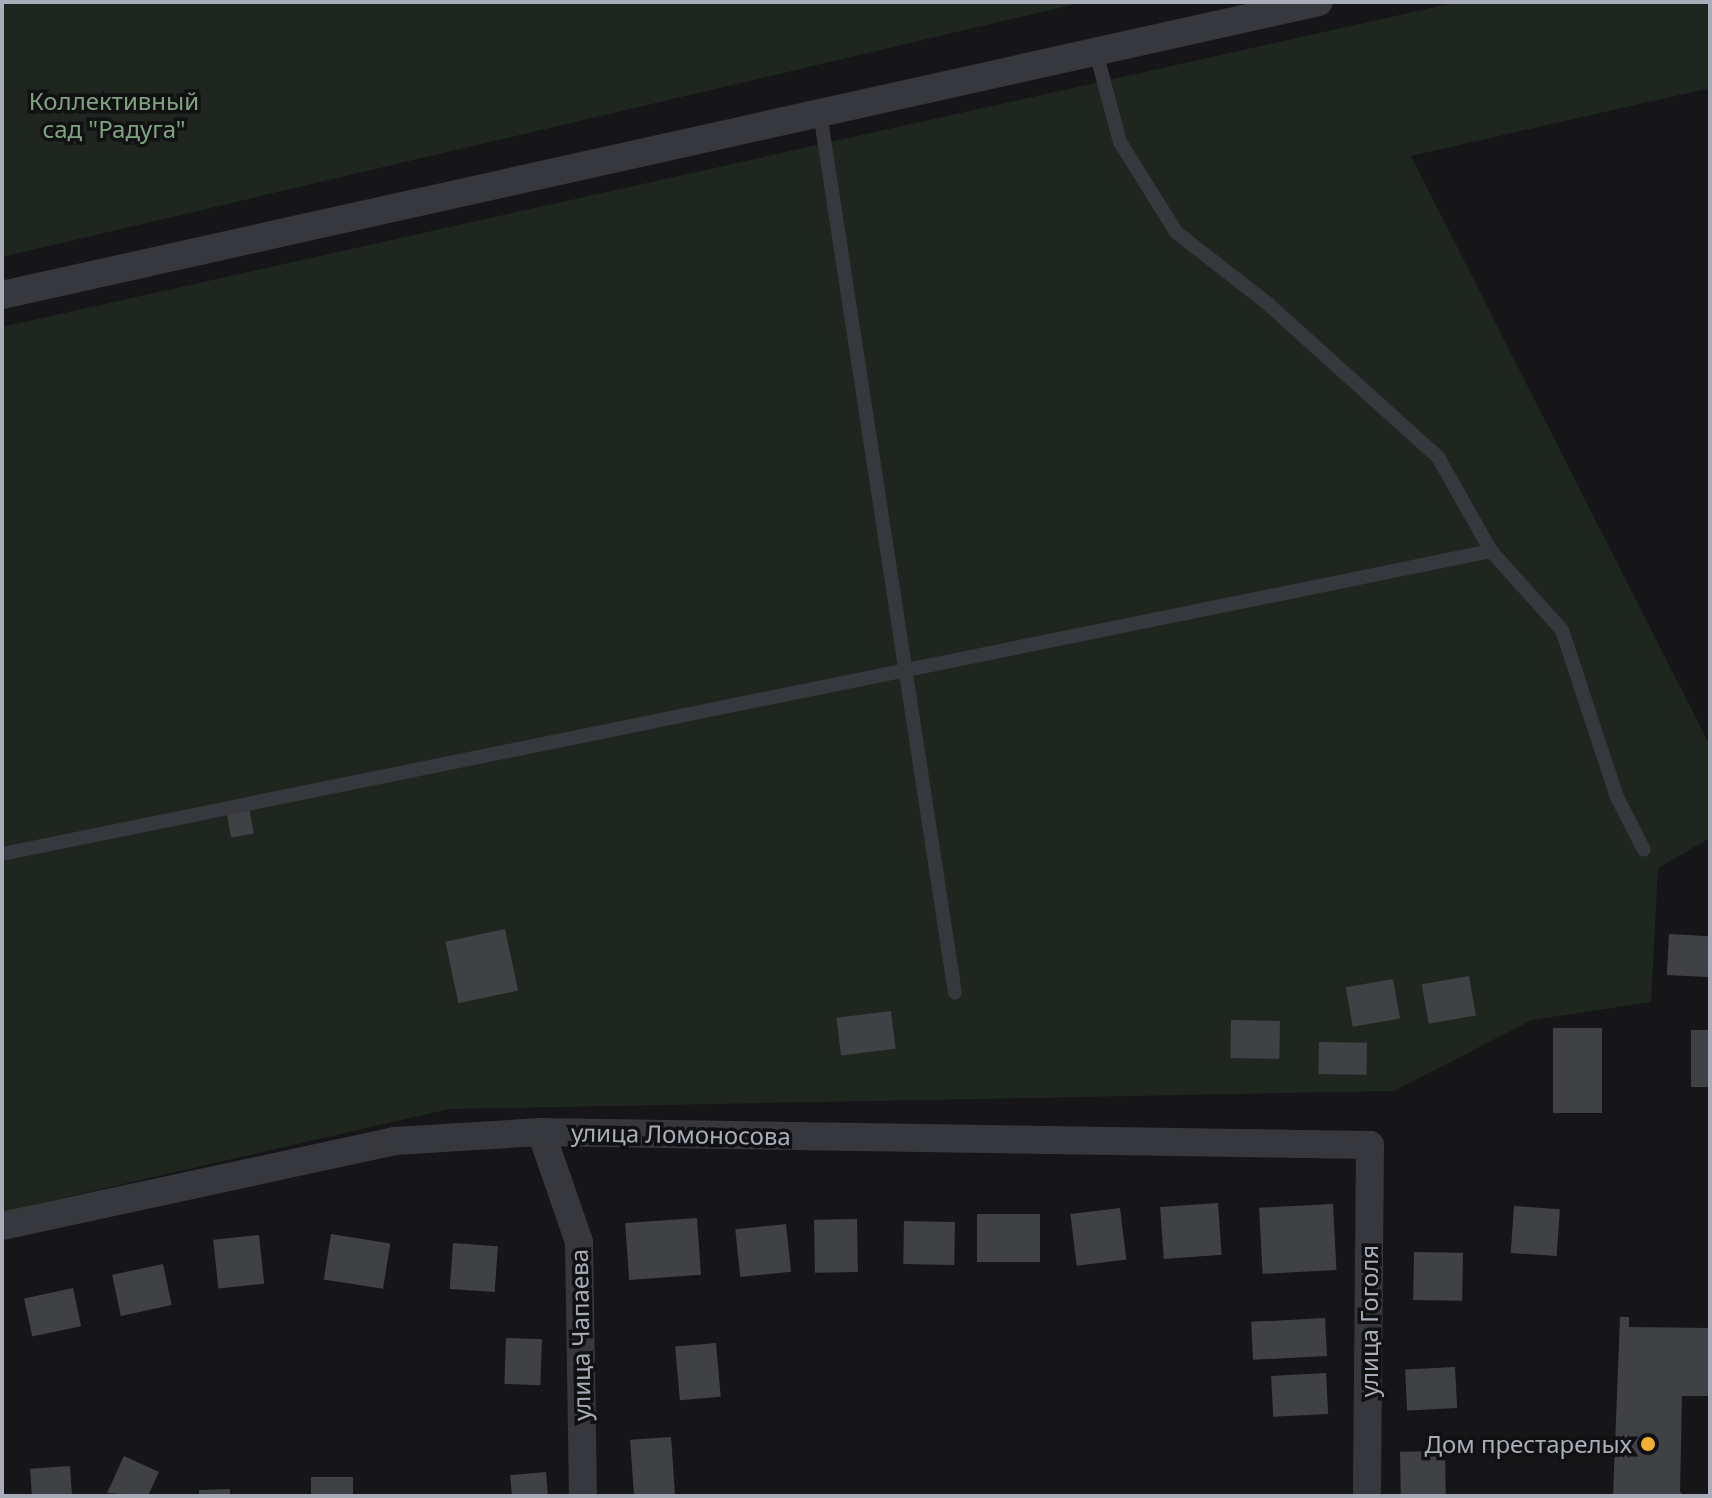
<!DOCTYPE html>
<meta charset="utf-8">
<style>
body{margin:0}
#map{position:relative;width:1712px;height:1498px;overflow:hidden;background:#161618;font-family:"Noto Sans",sans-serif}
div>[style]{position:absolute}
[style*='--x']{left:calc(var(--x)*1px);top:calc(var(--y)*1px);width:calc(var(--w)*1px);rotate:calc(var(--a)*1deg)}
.green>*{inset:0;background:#1e261f}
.building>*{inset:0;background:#404145;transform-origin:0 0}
.lane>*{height:14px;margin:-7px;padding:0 7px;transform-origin:7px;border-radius:7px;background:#37383d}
.street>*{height:28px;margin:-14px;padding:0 14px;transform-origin:14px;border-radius:14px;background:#37383d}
.dots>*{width:22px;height:22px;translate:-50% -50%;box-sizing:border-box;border:4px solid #111113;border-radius:50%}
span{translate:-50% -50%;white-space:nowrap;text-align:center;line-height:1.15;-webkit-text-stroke:7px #111113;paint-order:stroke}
.park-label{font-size:24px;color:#7fa381}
.street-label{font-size:24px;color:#a8adb8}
.poi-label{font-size:24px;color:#a8adb8}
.right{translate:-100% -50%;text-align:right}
.frame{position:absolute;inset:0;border:4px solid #a8adb8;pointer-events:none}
</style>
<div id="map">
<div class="green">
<i style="clip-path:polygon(2px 2px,1084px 2px,2px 257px)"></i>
<i style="clip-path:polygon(1458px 2px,1710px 2px,1710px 88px,1411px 156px,1710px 746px,1710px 838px,1658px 868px,1651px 1002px,1532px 1020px,1394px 1091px,449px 1109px,2px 1212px,2px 327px)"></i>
</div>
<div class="building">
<i style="left:249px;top:807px;width:27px;height:23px;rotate:80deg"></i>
<i style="left:505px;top:929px;width:63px;height:61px;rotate:78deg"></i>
<i style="left:1669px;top:934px;width:41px;height:41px;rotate:3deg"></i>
<i style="left:1469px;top:976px;width:40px;height:48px;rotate:80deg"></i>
<i style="left:1393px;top:979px;width:40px;height:48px;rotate:80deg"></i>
<i style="left:891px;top:1011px;width:38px;height:55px;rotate:83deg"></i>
<i style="left:1231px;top:1020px;width:49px;height:38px;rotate:1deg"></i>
<i style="left:1553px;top:1028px;width:49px;height:85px"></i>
<i style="left:1691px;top:1030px;width:19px;height:57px"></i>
<i style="left:1319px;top:1042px;width:48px;height:32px;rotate:1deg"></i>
<i style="left:1218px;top:1203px;width:52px;height:58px;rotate:86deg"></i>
<i style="left:1333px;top:1204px;width:66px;height:74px;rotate:87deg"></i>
<i style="left:1514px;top:1206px;width:46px;height:47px;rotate:4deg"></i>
<i style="left:1120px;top:1208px;width:52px;height:50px;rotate:83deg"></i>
<i style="left:977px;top:1214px;width:63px;height:48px"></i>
<i style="left:697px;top:1218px;width:57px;height:72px;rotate:86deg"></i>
<i style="left:857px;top:1219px;width:53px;height:43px;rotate:89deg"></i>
<i style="left:904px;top:1221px;width:51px;height:43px;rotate:1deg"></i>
<i style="left:786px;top:1224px;width:48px;height:51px;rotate:84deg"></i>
<i style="left:331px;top:1234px;width:60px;height:46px;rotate:9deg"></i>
<i style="left:259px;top:1235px;width:49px;height:46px;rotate:84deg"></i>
<i style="left:453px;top:1243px;width:45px;height:46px;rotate:4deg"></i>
<i style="left:1414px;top:1252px;width:49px;height:48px;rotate:1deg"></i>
<i style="left:163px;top:1264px;width:42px;height:52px;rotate:78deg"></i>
<i style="left:73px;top:1288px;width:39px;height:50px;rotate:78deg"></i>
<i style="clip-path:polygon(1620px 1317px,1629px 1317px,1629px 1327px,1710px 1328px,1710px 1396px,1682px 1396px,1680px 1492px,1685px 1496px,1613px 1496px)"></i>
<i style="left:1325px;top:1318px;width:38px;height:74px;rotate:87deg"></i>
<i style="left:506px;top:1338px;width:36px;height:46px;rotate:2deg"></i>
<i style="left:716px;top:1343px;width:54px;height:41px;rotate:85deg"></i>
<i style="left:1455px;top:1367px;width:41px;height:50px;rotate:87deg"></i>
<i style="left:1326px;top:1373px;width:41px;height:55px;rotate:87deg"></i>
<i style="left:671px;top:1437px;width:57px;height:41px;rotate:86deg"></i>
<i style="left:1445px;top:1451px;width:45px;height:45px;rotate:89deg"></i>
<i style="clip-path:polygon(124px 1456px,159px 1472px,148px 1496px,107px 1493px)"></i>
<i style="left:70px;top:1466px;width:30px;height:40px;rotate:86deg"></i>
<i style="left:546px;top:1472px;width:24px;height:36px;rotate:85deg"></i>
<i style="left:353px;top:1477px;width:19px;height:42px;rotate:90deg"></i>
<i style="clip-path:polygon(230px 1489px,230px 1496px,199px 1496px,199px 1490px)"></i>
</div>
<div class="lane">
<i style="--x:1096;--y:52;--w:93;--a:75.1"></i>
<i style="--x:1120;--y:142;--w:106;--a:58.1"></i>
<i style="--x:1176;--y:232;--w:117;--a:38"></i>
<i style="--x:1268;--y:304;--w:229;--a:42"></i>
<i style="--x:1438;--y:457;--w:108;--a:60.6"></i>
<i style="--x:1491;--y:551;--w:106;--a:48.1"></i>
<i style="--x:1562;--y:630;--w:176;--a:71.8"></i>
<i style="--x:1617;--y:797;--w:59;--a:63"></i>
<i style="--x:820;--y:113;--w:890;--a:81.28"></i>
<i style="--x:2;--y:854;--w:1520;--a:-11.5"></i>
</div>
<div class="street">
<i style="--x:2;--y:295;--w:1349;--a:-12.54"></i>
<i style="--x:541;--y:1132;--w:116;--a:70.9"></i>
<i style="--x:579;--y:1242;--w:254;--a:89.1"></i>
<i style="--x:2;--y:1226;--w:401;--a:-12.2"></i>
<i style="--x:394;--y:1141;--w:147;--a:-3.5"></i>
<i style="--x:541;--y:1132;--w:829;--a:0.9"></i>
<i style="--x:1370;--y:1145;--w:351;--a:90.5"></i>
</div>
<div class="dots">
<i style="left:1648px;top:1444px;background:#f2b134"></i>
</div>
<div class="park-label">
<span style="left:114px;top:115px">Коллективный<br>сад "Радуга"</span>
</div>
<div class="street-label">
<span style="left:681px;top:1134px;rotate:1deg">улица Ломоносова</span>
<span style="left:1369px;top:1321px;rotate:-90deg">улица Гоголя</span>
<span style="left:580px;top:1335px;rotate:-91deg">улица Чапаева</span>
</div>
<div class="poi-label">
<span class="right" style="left:1632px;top:1444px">Дом престарелых</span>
</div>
<div class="frame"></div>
</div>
